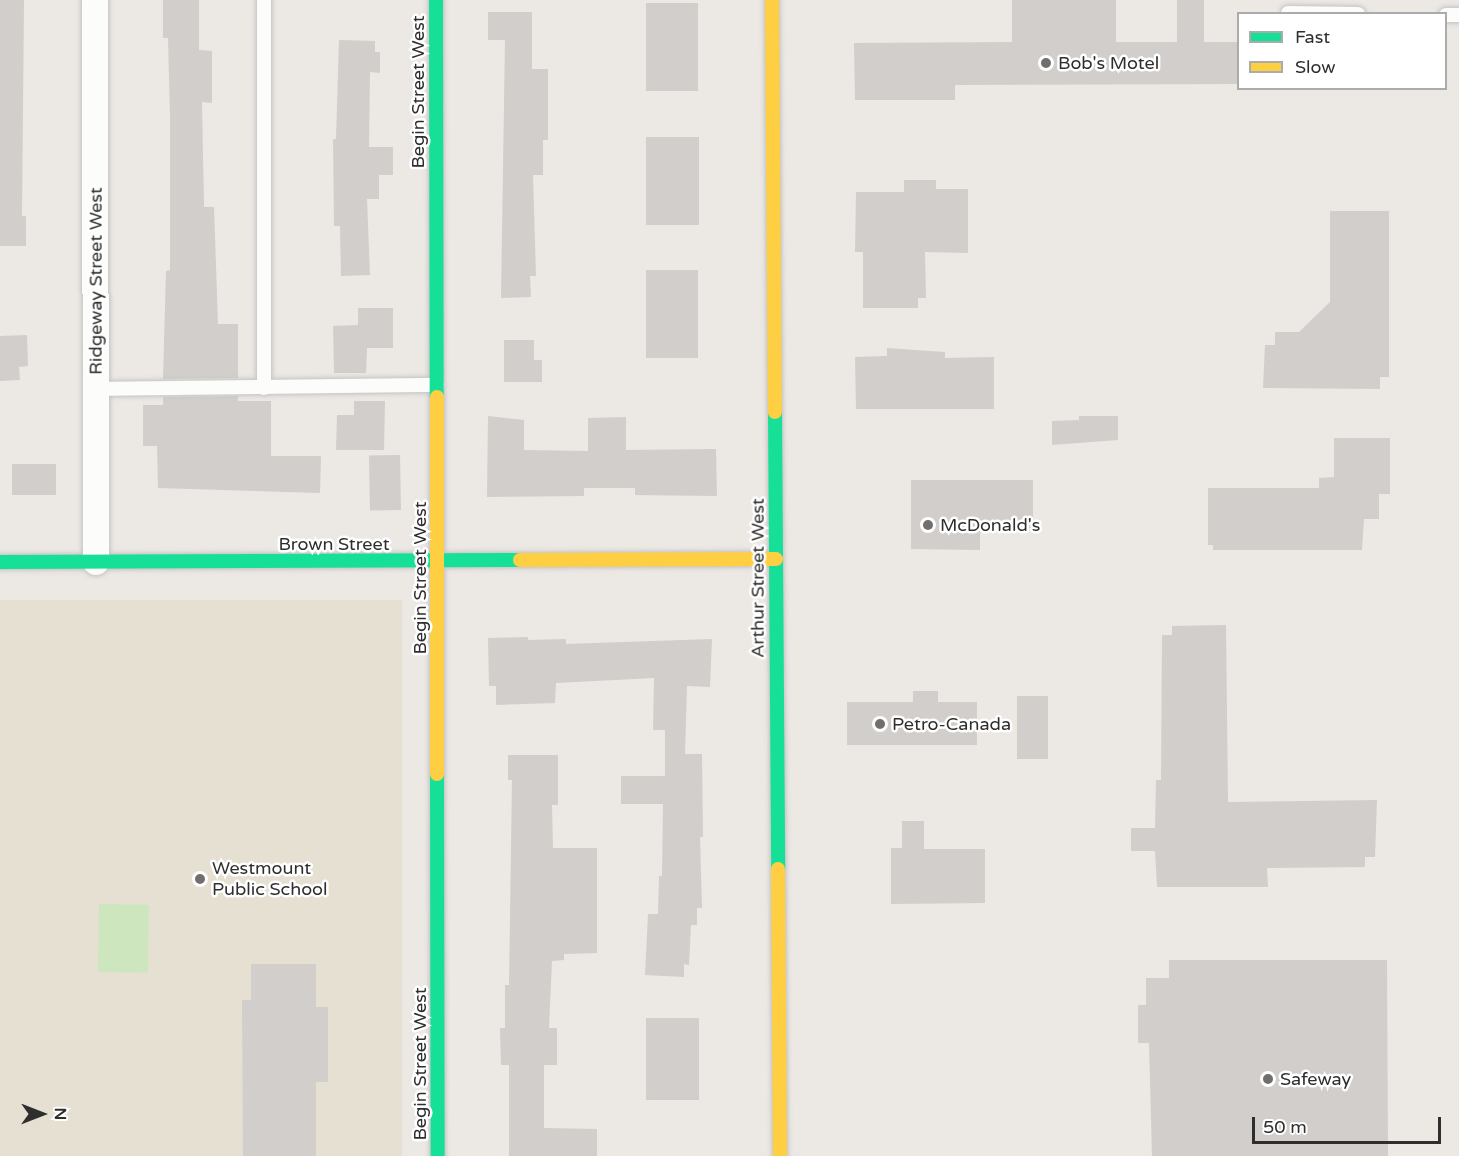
<!DOCTYPE html>
<style>
body{margin:0}
#map{position:relative;width:1459px;height:1156px;overflow:hidden;background:#ece8e4;font-family:"Varela Round",sans-serif}
div>[style]{position:absolute}
[style*='--x']{left:calc(var(--x)*1px);top:calc(var(--y)*1px);width:calc(var(--w)*1px);rotate:calc(var(--a)*1deg)}
.education>*{inset:0;background:#e6e0d3;transform-origin:0 0}
.green>*{inset:0;background:#cee6be;transform-origin:0 0}
.building>*{inset:0;background:#d1cecb;transform-origin:0 0}
.roads{filter:drop-shadow(0 0 2px #c5c4c5) drop-shadow(0 0 2px #c5c4c5)}
.lane>*{height:14px;margin:-7px;padding:0 7px;transform-origin:7px;border-radius:7px;background:#fcfcfb}
.street>*{height:26px;margin:-13px;padding:0 13px;transform-origin:13px;border-radius:13px;background:#fcfcfb}
.fast>*{height:14px;margin:-7px;padding:0 7px;transform-origin:7px;border-radius:7px;background:#16e098}
.slow>*{height:14px;margin:-7px;padding:0 7px;transform-origin:7px;border-radius:7px;background:#ffcf43}
.dots>*{width:16px;height:16px;translate:-50% -50%;box-sizing:border-box;border:3px solid #fff;border-radius:50%}
span{translate:-50% -50%;white-space:nowrap;text-align:center;line-height:1.15;-webkit-text-stroke:5px #fff;paint-order:stroke}
.poi-label{font-size:18px;color:#2e2e2e}
.left{translate:0 -50%;text-align:left}
.street-label{font-size:18px;color:#2e2e2e}
.legend{position:absolute;left:1237px;top:12px;width:210px;height:78px;box-sizing:border-box;background:#fff;border:2px solid #ababab;margin:0;padding:8px 10px;list-style:none;font-size:18px;color:#2e2e2e}
.legend li{display:flex;align-items:center;gap:12px;height:30px}
.legend b{width:30px;border:2px solid #ababab}
.north{position:absolute;left:12px;top:1084px;width:60px;height:60px;-webkit-text-stroke:4px #fff;paint-order:stroke;rotate:90deg;font-size:16px;font-weight:700;line-height:24px;text-align:center;color:#2e2e2e}
.north::after{content:'';display:block;margin:auto;width:21px;height:27px;background:#2e2e2e;clip-path:polygon(50% 0,100% 100%,50% 72%,0 100%)}
.scale{position:absolute;left:1252px;top:1117px;width:189px;height:27px;box-sizing:border-box;border:3px solid #2e2e2e;border-top:0;padding-left:8px;font-size:18px;line-height:21px;white-space:nowrap;color:#2e2e2e;-webkit-text-stroke:4px #fff;paint-order:stroke}
</style>
<div id="map">
<div class="education">
<i style="left:402px;top:600px;width:556px;height:402px;rotate:90deg"></i>
</div>
<div class="green">
<i style="left:99px;top:904px;width:50px;height:68px;rotate:1deg"></i>
</div>
<div class="building">
<i style="clip-path:polygon(0 0,24px 0,22px 216px,26px 216px,26px 246px,0 246px)"></i>
<i style="clip-path:polygon(163px 0,199px 0,199px 50px,212px 51px,212px 103px,202px 102px,204px 207px,214px 207px,218px 324px,238px 324px,238px 378px,163px 379px,166px 271px,170px 270px,170px 116px,168px 38px,163px 38px)"></i>
<i style="clip-path:polygon(1012px 0,1116px 0,1116px 42px,1177px 42px,1177px 0,1204px 0,1204px 42px,1239px 42px,1239px 84px,955px 85px,955px 100px,855px 100px,854px 43px,1012px 42px)"></i>
<i style="left:646px;top:3px;width:52px;height:88px"></i>
<i style="clip-path:polygon(488px 12px,532px 12px,532px 69px,548px 69px,548px 140px,543px 140px,543px 175px,533px 175px,536px 276px,530px 276px,531px 297px,501px 298px,505px 40px,488px 40px)"></i>
<i style="clip-path:polygon(339px 40px,375px 41px,375px 52px,380px 52px,380px 73px,370px 72px,369px 147px,393px 147px,393px 175px,379px 175px,379px 199px,367px 199px,370px 275px,341px 276px,340px 226px,334px 226px,333px 139px,336px 139px)"></i>
<i style="left:646px;top:137px;width:53px;height:88px"></i>
<i style="clip-path:polygon(904px 180px,936px 180px,936px 189px,968px 189px,968px 253px,925px 252px,926px 298px,918px 298px,918px 308px,863px 308px,863px 252px,855px 252px,856px 192px,904px 192px)"></i>
<i style="clip-path:polygon(1330px 211px,1389px 211px,1389px 377px,1380px 377px,1380px 389px,1263px 388px,1265px 345px,1275px 345px,1275px 332px,1299px 332px,1330px 302px)"></i>
<i style="left:646px;top:270px;width:52px;height:88px"></i>
<i style="clip-path:polygon(358px 308px,393px 308px,393px 348px,367px 348px,366px 373px,334px 373px,333px 326px,358px 325px)"></i>
<i style="clip-path:polygon(27px 335px,28px 366px,19px 367px,20px 380px,0 381px,0 336px)"></i>
<i style="clip-path:polygon(504px 340px,534px 340px,534px 360px,542px 360px,542px 382px,504px 382px)"></i>
<i style="clip-path:polygon(887px 348px,945px 352px,945px 358px,994px 357px,994px 409px,856px 409px,855px 357px,887px 356px)"></i>
<i style="clip-path:polygon(238px 396px,238px 401px,271px 401px,271px 456px,321px 456px,320px 493px,158px 488px,157px 446px,143px 446px,143px 405px,163px 405px,163px 397px)"></i>
<i style="clip-path:polygon(354px 401px,385px 401px,384px 450px,336px 450px,337px 415px,354px 415px)"></i>
<i style="clip-path:polygon(488px 416px,524px 420px,524px 450px,588px 451px,588px 418px,626px 417px,626px 450px,716px 449px,717px 496px,635px 495px,635px 488px,584px 488px,584px 496px,487px 497px)"></i>
<i style="clip-path:polygon(1079px 416px,1118px 416px,1118px 440px,1052px 445px,1052px 421px,1079px 420px)"></i>
<i style="clip-path:polygon(1334px 438px,1390px 438px,1390px 494px,1379px 494px,1379px 519px,1364px 519px,1362px 550px,1213px 550px,1213px 545px,1208px 545px,1208px 488px,1319px 488px,1319px 478px,1334px 477px)"></i>
<i style="left:400px;top:455px;width:55px;height:31px;rotate:89deg"></i>
<i style="left:12px;top:464px;width:44px;height:31px"></i>
<i style="clip-path:polygon(911px 480px,1033px 480px,1033px 528px,980px 528px,980px 550px,911px 549px)"></i>
<i style="clip-path:polygon(1226px 625px,1228px 802px,1377px 800px,1375px 857px,1365px 857px,1365px 867px,1267px 868px,1268px 887px,1157px 887px,1155px 851px,1131px 851px,1131px 828px,1155px 828px,1156px 780px,1161px 780px,1162px 635px,1172px 635px,1172px 626px)"></i>
<i style="clip-path:polygon(528px 637px,528px 640px,566px 639px,566px 644px,712px 639px,710px 687px,687px 686px,685px 754px,702px 754px,703px 837px,700px 837px,702px 908px,697px 908px,697px 925px,691px 925px,689px 965px,684px 964px,684px 977px,645px 975px,648px 914px,658px 914px,659px 876px,662px 876px,663px 804px,621px 804px,621px 776px,665px 776px,665px 730px,653px 730px,654px 678px,556px 683px,555px 703px,496px 705px,496px 686px,489px 686px,488px 638px)"></i>
<i style="clip-path:polygon(913px 691px,938px 691px,938px 702px,977px 702px,977px 745px,847px 745px,847px 702px,913px 702px)"></i>
<i style="left:1048px;top:696px;width:63px;height:31px;rotate:90deg"></i>
<i style="clip-path:polygon(508px 755px,558px 755px,558px 805px,552px 805px,553px 848px,597px 848px,597px 953px,564px 954px,564px 960px,552px 961px,549px 1028px,557px 1028px,557px 1065px,544px 1065px,544px 1128px,597px 1129px,597px 1156px,509px 1156px,509px 1065px,501px 1065px,500px 1028px,505px 1028px,505px 985px,509px 985px,512px 780px,508px 780px)"></i>
<i style="clip-path:polygon(902px 821px,924px 821px,924px 849px,985px 849px,985px 903px,891px 904px,891px 848px,902px 848px)"></i>
<i style="clip-path:polygon(1169px 960px,1387px 960px,1388px 1156px,1152px 1156px,1149px 1043px,1138px 1043px,1138px 1005px,1146px 1005px,1146px 978px,1169px 978px)"></i>
<i style="clip-path:polygon(251px 964px,316px 964px,316px 1007px,328px 1007px,328px 1082px,316px 1082px,316px 1156px,243px 1156px,242px 1000px,251px 1000px)"></i>
<i style="left:646px;top:1018px;width:53px;height:82px"></i>
</div>
<div class="roads">
<div class="lane">
<i style="--x:264;--y:0;--w:388;--a:90"></i>
<i style="--x:1288;--y:13;--w:70;--a:0.8"></i>
<i style="--x:1446;--y:15;--w:13;--a:0"></i>
<i style="--x:96;--y:389;--w:341;--a:-0.7"></i>
</div>
<div class="street">
<i style="--x:95;--y:0;--w:562;--a:89.9"></i>
</div>
<div class="fast">
<i style="--x:436;--y:0;--w:397;--a:89.9"></i>
<i style="--x:775;--y:412;--w:457;--a:89.6"></i>
<i style="--x:0;--y:562;--w:520;--a:-0.22"></i>
<i style="--x:437;--y:774;--w:382;--a:89.9"></i>
</div>
<div class="slow">
<i style="--x:772;--y:0;--w:412;--a:89.6"></i>
<i style="--x:437;--y:397;--w:377;--a:90"></i>
<i style="--x:520;--y:560;--w:256;--a:-0.2"></i>
<i style="--x:778;--y:869;--w:287;--a:89.6"></i>
</div>
</div>
<div class="dots">
<i style="left:1046px;top:63px;background:#706f6e"></i>
<i style="left:928px;top:525px;background:#706f6e"></i>
<i style="left:880px;top:724px;background:#706f6e"></i>
<i style="left:200px;top:879px;background:#706f6e"></i>
<i style="left:1268px;top:1079px;background:#706f6e"></i>
</div>
<div class="poi-label">
<span class="left" style="left:1058px;top:63px">Bob's Motel</span>
<span class="left" style="left:940px;top:525px">McDonald's</span>
<span class="left" style="left:892px;top:724px">Petro-Canada</span>
<span class="left" style="left:212px;top:879px">Westmount<br>Public School</span>
<span class="left" style="left:1280px;top:1079px">Safeway</span>
</div>
<div class="street-label">
<span style="left:418px;top:92px;rotate:-90deg">Begin Street West</span>
<span style="left:96px;top:281px;rotate:-90deg">Ridgeway Street West</span>
<span style="left:334px;top:544px">Brown Street</span>
<span style="left:420px;top:578px;rotate:-90deg">Begin Street West</span>
<span style="left:758px;top:578px;rotate:-90deg">Arthur Street West</span>
<span style="left:420px;top:1064px;rotate:-90deg">Begin Street West</span>
</div>
<ul class="legend">
<li><b style="height:8px;background:#16e098"></b>Fast</li>
<li><b style="height:8px;background:#ffcf43"></b>Slow</li>
</ul>
<div class="north">N</div>
<div class="scale">50 m</div>
</div>
